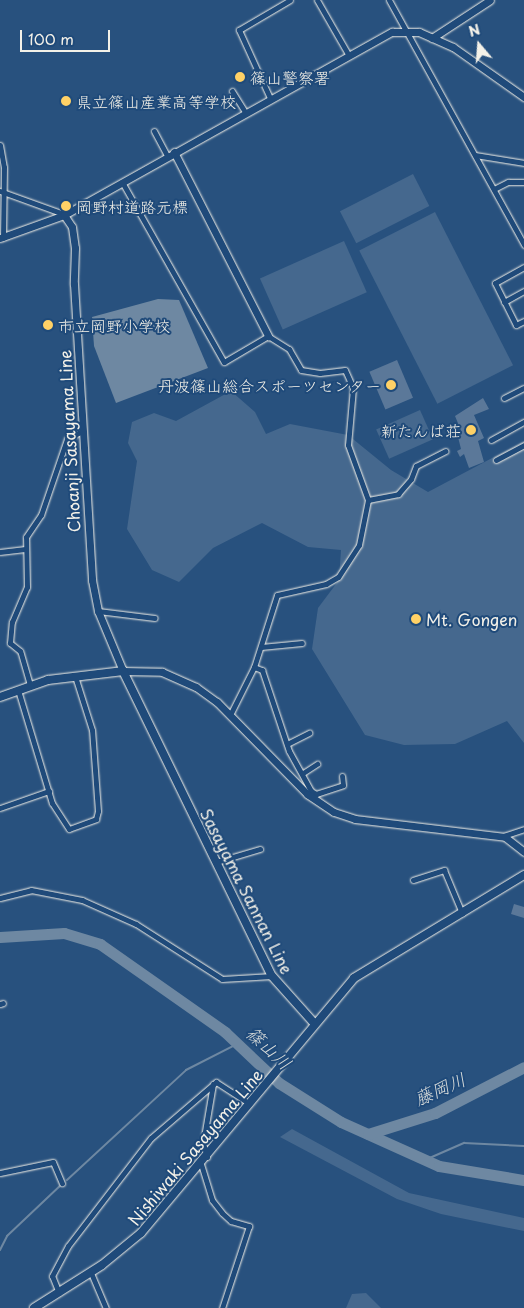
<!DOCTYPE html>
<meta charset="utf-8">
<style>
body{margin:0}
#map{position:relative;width:524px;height:1308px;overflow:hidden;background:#28517e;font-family:"Playpen Sans","Klee One",sans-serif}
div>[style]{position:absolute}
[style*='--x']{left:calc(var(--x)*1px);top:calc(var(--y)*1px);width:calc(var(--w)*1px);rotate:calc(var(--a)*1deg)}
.green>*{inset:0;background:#45688e;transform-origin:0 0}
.water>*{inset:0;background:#6e88a2}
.stream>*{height:2px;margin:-1px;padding:0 1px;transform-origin:1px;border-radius:1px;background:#6e88a2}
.river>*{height:11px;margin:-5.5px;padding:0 5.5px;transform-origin:5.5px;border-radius:5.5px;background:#6e88a2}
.building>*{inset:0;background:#5b7899;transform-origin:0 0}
.roads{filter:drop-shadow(0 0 1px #f4f1e8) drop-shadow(0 0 1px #f4f1e8)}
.street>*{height:5px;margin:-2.5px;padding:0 2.5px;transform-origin:2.5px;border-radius:2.5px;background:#1f4a7a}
.secondary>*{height:7px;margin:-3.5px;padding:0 3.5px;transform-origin:3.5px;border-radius:3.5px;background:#1f4a7a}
.primary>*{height:8px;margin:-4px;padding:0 4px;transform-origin:4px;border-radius:4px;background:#1f4a7a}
.dots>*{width:14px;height:14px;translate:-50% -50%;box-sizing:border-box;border:2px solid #1f4a7a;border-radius:50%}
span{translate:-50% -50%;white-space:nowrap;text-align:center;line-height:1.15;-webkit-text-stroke:4px #1f4a7a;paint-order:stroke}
.poi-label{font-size:16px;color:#f4f1e8}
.left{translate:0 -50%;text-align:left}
.right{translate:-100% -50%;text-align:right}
.street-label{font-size:16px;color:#f4f1e8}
.water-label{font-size:18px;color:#d9dcda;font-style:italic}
.north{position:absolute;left:454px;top:20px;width:50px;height:50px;-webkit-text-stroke:4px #1f4a7a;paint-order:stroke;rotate:342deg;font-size:14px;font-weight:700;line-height:20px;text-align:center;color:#f4f1e8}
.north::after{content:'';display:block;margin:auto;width:18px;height:22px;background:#f4f1e8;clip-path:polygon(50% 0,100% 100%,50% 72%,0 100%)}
.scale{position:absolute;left:20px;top:30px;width:90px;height:22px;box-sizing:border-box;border:2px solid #f4f1e8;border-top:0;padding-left:6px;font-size:15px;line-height:18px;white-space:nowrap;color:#f4f1e8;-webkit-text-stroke:4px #1f4a7a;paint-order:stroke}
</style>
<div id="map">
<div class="green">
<i style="left:413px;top:174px;width:36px;height:82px;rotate:63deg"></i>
<i style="left:435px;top:212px;width:172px;height:85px;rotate:63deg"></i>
<i style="left:344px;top:241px;width:56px;height:92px;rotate:66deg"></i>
<i style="clip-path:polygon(231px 391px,255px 412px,266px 434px,290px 424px,348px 435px,391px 470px,428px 492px,524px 441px,524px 743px,507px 721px,455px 744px,404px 745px,365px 735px,312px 649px,318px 608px,339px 580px,341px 550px,308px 547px,262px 523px,213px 548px,179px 582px,152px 570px,127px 529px,137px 461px,128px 443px,132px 422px,154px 413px,176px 421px)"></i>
<i style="left:420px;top:410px;width:32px;height:48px;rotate:66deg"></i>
<i style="clip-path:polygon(292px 1129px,409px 1193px,524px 1218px,524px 1231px,441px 1214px,397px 1199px,280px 1137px)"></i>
<i style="clip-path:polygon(366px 1293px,381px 1308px,346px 1308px,352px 1294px)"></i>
</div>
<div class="water">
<i style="clip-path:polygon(158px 299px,179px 300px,208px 368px,116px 403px,94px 346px,92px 317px)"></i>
</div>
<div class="stream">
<i style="--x:425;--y:1160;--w:43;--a:-23.6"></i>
<i style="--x:464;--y:1143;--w:60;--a:2.9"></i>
<i style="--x:67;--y:1180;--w:162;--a:-42.7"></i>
<i style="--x:186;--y:1070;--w:57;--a:-27"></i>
<i style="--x:0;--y:1250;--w:16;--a:-63"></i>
<i style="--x:7;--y:1236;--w:76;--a:-43.4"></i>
</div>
<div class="river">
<i style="--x:0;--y:937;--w:64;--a:-3.6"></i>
<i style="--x:64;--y:933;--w:38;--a:17"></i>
<i style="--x:100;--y:944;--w:153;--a:35.1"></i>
<i style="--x:225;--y:1032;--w:74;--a:43.4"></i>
<i style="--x:279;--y:1083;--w:73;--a:32.2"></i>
<i style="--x:341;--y:1122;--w:107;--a:24.2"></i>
<i style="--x:439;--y:1166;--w:86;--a:9.4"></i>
<i style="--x:368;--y:1134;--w:70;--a:-17.4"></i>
<i style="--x:435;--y:1113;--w:100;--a:-27.3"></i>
</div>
<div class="building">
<i style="left:397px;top:360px;width:41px;height:30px;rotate:67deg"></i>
<i style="clip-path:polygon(483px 398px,489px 409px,474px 415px,484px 438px,478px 441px,484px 462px,469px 468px,464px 454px,460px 457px,457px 451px,461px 449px,458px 437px,462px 433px,455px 416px)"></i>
<i style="clip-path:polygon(514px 904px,524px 907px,524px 918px,511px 914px)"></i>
</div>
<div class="roads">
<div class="street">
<i style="--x:317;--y:0;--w:62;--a:60.1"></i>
<i style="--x:389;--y:0;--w:280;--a:61.1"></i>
<i style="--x:232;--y:91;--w:25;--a:58"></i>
<i style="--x:270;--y:98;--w:75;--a:-114.5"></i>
<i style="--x:239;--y:30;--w:59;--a:-30.5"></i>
<i style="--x:154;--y:131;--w:27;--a:62"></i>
<i style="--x:0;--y:145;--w:22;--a:80"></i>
<i style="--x:4;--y:167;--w:71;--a:90.8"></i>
<i style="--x:475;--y:155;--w:50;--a:9.3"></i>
<i style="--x:122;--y:182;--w:207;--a:60.5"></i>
<i style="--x:224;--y:362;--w:51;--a:-30.6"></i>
<i style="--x:268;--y:336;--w:25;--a:32"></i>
<i style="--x:289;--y:349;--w:24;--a:60"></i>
<i style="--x:301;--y:370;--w:19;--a:9"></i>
<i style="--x:320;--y:373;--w:25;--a:-7"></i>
<i style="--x:345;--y:370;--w:20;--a:66"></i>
<i style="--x:353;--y:388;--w:57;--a:95"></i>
<i style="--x:348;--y:445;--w:59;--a:70"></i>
<i style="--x:368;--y:500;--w:46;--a:101.3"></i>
<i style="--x:359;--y:545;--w:38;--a:123"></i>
<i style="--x:338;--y:577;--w:14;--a:150"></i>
<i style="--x:326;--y:584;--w:50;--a:167.3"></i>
<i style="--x:277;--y:595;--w:76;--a:107.7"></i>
<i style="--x:254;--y:667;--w:54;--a:116.6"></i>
<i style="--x:494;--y:189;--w:16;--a:-27"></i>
<i style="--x:508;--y:182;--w:16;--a:0"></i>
<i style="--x:0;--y:191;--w:68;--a:19.8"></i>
<i style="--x:524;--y:267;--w:33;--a:151"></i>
<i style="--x:495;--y:283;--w:47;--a:63.4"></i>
<i style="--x:516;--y:325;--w:9;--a:-27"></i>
<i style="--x:504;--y:302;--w:23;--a:-29"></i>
<i style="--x:504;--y:398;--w:22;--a:-27"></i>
<i style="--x:491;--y:440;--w:38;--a:-29"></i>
<i style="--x:496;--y:460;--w:32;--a:-28"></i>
<i style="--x:368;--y:500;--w:31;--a:-11"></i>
<i style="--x:398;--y:494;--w:20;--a:-49"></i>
<i style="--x:411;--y:479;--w:14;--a:-69"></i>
<i style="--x:416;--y:466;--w:33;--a:-27"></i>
<i style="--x:0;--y:552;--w:25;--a:-7"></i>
<i style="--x:98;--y:611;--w:57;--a:7"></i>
<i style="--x:261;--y:647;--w:41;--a:-5.6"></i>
<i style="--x:254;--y:667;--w:9;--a:21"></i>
<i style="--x:262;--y:670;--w:85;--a:71.6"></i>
<i style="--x:289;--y:751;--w:46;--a:61.2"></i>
<i style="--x:311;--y:791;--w:5;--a:143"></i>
<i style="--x:30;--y:685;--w:35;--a:-106"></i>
<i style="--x:20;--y:651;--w:13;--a:-141"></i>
<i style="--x:10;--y:643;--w:21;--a:-85"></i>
<i style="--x:12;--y:622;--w:38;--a:-67"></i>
<i style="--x:27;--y:587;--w:50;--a:-91.1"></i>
<i style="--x:26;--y:537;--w:27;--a:-56"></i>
<i style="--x:41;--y:515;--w:80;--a:-71.1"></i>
<i style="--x:67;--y:439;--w:17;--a:-28"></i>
<i style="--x:18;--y:690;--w:118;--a:73.3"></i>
<i style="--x:52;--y:803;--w:31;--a:57"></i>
<i style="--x:69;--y:829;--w:29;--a:-20"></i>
<i style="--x:96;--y:819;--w:8;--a:-76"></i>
<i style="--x:98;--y:811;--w:81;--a:-94.2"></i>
<i style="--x:92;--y:730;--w:57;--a:-107.5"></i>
<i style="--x:287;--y:744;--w:25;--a:-27"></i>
<i style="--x:303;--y:773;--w:17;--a:-33"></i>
<i style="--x:311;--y:791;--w:6;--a:31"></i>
<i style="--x:316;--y:794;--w:28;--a:-18"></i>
<i style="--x:343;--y:785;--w:9;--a:-96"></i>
<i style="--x:0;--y:808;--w:52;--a:-19.1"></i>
<i style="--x:503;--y:836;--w:22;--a:-18"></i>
<i style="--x:216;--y:862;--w:46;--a:-16.5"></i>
<i style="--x:413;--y:880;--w:33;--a:-18"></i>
<i style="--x:444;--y:870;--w:47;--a:67.3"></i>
<i style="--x:0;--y:898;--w:32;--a:-14"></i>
<i style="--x:31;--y:890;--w:52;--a:11.1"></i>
<i style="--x:82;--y:900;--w:59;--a:24"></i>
<i style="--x:136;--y:924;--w:102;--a:32.6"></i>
<i style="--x:222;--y:979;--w:50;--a:-3.4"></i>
<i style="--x:0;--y:1004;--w:3;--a:-18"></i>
<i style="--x:207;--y:1157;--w:15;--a:-106"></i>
<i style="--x:203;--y:1143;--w:60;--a:-80.4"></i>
<i style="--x:201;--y:1164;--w:38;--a:73"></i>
<i style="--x:212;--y:1200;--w:16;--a:52"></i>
<i style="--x:222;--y:1213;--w:12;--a:42"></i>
<i style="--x:231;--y:1221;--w:19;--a:16"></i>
<i style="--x:249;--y:1226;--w:86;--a:108.2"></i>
<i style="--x:0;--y:1173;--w:54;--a:-11.7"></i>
<i style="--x:53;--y:1162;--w:23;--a:67"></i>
<i style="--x:91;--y:1273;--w:38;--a:67"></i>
<i style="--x:59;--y:1293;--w:18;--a:-112"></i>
<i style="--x:52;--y:1276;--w:34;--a:-62"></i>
<i style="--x:68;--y:1246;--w:136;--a:-52.5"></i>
<i style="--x:151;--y:1138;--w:86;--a:-40.7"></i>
<i style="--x:216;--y:1082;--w:40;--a:32.9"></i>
</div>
<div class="secondary">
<i style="--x:432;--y:38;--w:69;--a:-33.2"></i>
<i style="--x:174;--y:152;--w:207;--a:62.9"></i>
<i style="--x:64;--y:215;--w:14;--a:56"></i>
<i style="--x:72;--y:227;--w:21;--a:82"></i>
<i style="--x:75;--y:248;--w:36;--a:92"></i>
<i style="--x:74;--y:284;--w:297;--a:86.5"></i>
<i style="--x:92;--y:580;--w:32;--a:79"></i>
<i style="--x:98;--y:611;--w:65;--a:67.4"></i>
<i style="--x:123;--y:671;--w:39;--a:1"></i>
<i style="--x:162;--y:672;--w:37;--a:24"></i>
<i style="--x:196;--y:687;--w:26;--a:36"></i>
<i style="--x:217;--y:702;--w:129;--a:45.6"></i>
<i style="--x:307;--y:794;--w:32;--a:34"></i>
<i style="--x:334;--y:812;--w:22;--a:18"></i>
<i style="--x:355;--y:819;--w:151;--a:6.8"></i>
<i style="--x:505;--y:837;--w:24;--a:38"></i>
<i style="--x:0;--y:238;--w:68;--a:-19.8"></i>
<i style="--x:64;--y:215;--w:376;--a:-29.2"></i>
<i style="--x:392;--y:32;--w:27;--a:0"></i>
<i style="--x:419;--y:32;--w:37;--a:24"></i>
<i style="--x:453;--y:47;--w:87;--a:35.2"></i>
</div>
<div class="primary">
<i style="--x:0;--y:697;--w:51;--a:-19.5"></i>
<i style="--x:48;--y:680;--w:76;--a:-6.8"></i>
<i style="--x:123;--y:671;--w:339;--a:64"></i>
<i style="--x:272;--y:976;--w:63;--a:48.2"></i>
<i style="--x:34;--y:1308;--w:80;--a:-32.3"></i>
<i style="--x:102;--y:1265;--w:50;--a:-39.4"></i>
<i style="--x:141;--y:1233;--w:332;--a:-50.1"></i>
<i style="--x:354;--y:978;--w:199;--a:-31.2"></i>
</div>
</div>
<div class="dots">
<i style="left:240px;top:77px;background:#ffd166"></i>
<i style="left:66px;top:101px;background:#ffd166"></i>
<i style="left:66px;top:206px;background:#ffd166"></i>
<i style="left:48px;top:325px;background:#ffd166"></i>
<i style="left:391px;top:385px;background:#ffd166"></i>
<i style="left:471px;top:430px;background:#ffd166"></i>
<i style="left:416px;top:619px;background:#ffd166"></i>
</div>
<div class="poi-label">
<span class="left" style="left:250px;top:77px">篠山警察署</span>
<span class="left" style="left:76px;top:101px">県立篠山産業高等学校</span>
<span class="left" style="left:76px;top:206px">岡野村道路元標</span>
<span class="left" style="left:58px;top:325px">市立岡野小学校</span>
<span class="right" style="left:381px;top:385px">丹波篠山総合スポーツセンター</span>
<span class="right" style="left:461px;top:430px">新たんば荘</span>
<span class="left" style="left:426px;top:619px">Mt. Gongen</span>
</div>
<div class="street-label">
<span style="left:69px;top:441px;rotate:-93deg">Choanji Sasayama Line</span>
<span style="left:247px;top:891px;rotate:63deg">Sasayama Sannan Line</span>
<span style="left:195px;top:1147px;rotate:-50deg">Nishiwaki Sasayama Line</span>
</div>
<div class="water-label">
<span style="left:269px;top:1048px;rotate:43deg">篠山川</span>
<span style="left:440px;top:1089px;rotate:-24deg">藤岡川</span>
</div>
<div class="north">N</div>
<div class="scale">100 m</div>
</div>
